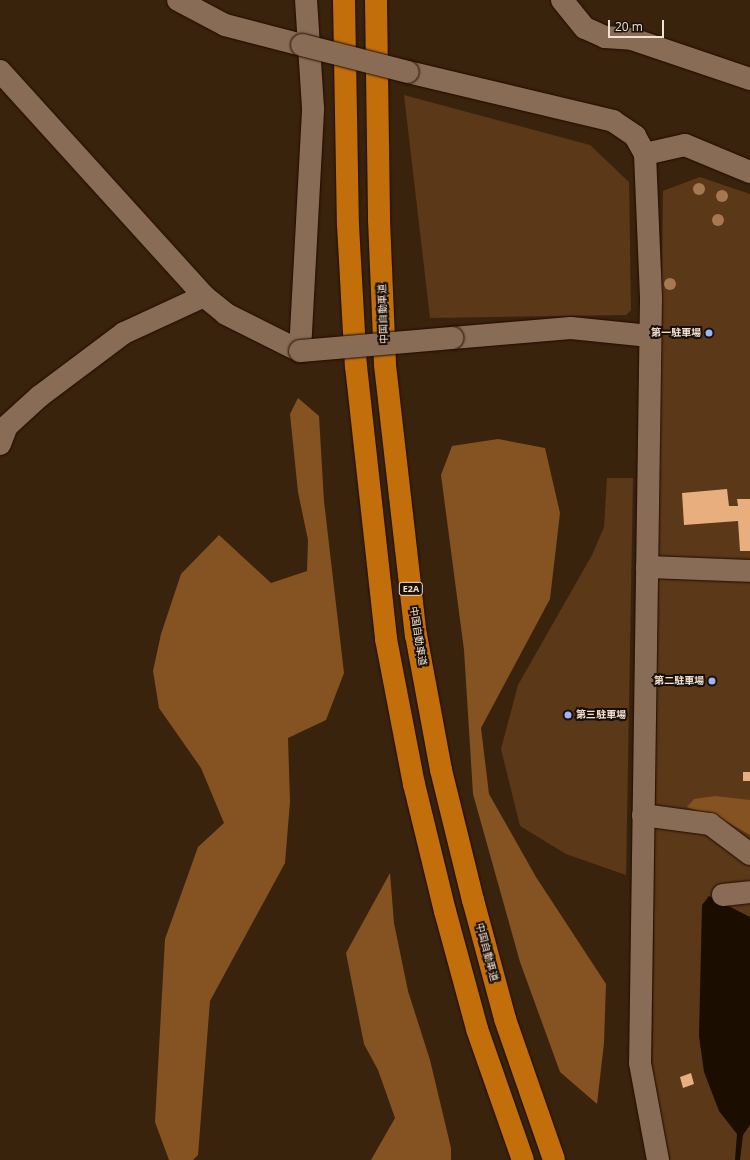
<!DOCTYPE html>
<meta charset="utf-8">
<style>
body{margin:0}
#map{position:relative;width:750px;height:1160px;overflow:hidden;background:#3a230d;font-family:"Open Sans","Noto Sans JP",sans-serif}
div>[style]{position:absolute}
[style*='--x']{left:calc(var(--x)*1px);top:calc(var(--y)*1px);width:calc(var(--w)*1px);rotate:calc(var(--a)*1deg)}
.green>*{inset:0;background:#5a3818}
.forest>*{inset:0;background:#855222}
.water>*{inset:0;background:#1c0d01}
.building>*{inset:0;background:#e8ae7e;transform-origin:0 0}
.roads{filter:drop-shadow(0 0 1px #200b00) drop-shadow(0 0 1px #200b00)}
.minor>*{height:22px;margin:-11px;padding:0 11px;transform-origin:11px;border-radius:11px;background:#896c55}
.highway>*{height:22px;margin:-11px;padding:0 11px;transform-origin:11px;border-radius:11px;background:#c16e0b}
.bridges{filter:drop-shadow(0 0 1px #200b00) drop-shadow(0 0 1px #200b00)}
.minor-bridge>*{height:22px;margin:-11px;padding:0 11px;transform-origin:11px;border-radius:11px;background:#896c55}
.trees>*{width:12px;height:12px;margin:-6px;border-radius:50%;background:#a57852}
.dots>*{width:11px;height:11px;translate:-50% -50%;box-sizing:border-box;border:2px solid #1a0f06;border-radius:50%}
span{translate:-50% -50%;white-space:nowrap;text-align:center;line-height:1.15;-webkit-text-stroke:4px #1a0f06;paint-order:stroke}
.shield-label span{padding:1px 3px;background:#1a0f06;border:1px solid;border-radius:3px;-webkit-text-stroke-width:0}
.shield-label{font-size:9px;color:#f1e1d4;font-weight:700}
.street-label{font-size:10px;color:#f1e1d4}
.poi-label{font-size:10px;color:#f1e1d4;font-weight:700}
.right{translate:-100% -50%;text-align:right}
.left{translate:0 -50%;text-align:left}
.scale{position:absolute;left:608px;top:20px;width:56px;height:18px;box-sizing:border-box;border:2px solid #f1e1d4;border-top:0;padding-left:5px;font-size:12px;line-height:14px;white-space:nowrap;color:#f1e1d4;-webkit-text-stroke:3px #1a0f06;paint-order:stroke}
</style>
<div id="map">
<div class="green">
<i style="clip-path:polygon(404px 95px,590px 145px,629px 182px,631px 310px,626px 315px,430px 318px)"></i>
<i style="clip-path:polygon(700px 177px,750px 194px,750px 1160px,668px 1160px,652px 1082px,663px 191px)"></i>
<i style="clip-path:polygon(607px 478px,633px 478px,626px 875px,566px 854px,520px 826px,501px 749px,518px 685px,592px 555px,604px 527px)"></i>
</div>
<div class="forest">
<i style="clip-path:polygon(298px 398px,319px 416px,324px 501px,344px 673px,326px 720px,288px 738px,290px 802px,285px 863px,210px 1001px,198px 1155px,193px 1160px,169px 1160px,155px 1122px,165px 939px,198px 847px,224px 823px,201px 768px,159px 708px,153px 671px,161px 634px,181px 574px,219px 535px,271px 583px,307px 571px,308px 540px,298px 492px,290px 414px)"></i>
<i style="clip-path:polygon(498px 439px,545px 448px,560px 513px,550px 599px,481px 728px,489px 794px,536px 877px,606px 984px,604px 1043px,597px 1104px,560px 1072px,520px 962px,473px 794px,464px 650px,441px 475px,452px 446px)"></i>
<i style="clip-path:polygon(715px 796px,750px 800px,750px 835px,729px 823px,687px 807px,694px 799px)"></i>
<i style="clip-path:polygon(390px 873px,394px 923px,408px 991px,430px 1060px,451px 1148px,451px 1160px,371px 1160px,395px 1118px,378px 1070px,364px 1044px,346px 953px)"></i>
</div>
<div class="water">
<i style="clip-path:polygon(709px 896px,750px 917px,750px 1125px,743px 1135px,740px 1160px,735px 1160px,737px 1134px,719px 1111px,704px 1072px,699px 1036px,702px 905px)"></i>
</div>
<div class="building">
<i style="clip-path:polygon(727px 489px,729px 506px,738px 506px,737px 499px,750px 499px,750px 551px,740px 551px,738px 521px,684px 525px,682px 493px)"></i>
<i style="left:743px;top:772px;width:7px;height:9px"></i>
<i style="clip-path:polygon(691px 1073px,694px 1084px,683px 1088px,680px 1077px)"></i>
</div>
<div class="roads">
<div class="minor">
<i style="--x:178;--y:0;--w:53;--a:28"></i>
<i style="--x:225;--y:25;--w:80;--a:14.6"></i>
<i style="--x:562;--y:0;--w:36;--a:51"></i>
<i style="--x:585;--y:28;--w:22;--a:24"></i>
<i style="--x:605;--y:37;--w:27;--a:4"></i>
<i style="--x:632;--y:39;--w:125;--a:18.7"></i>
<i style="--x:0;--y:71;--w:304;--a:47.8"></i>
<i style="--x:204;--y:296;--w:28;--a:39"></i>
<i style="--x:226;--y:314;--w:83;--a:26.6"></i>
<i style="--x:300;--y:351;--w:243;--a:-86.9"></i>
<i style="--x:313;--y:108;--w:108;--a:-93.7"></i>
<i style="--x:408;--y:72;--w:211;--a:13.4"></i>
<i style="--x:613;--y:121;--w:27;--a:34"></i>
<i style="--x:635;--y:136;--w:21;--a:61"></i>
<i style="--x:645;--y:154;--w:145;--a:87.6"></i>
<i style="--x:651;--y:299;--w:764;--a:90.82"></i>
<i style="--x:640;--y:1063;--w:99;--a:79.5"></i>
<i style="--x:645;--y:154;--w:41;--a:-12.7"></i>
<i style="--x:685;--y:145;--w:70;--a:22.6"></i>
<i style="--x:452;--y:338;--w:119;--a:-4.8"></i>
<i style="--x:571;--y:328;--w:79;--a:5.8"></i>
<i style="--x:0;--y:444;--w:19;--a:-69"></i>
<i style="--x:7;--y:426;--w:45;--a:-42.3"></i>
<i style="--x:40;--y:396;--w:105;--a:-36.9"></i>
<i style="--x:124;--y:333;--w:88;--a:-24.8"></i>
<i style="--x:647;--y:567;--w:103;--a:2.2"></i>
<i style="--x:643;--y:815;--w:68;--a:7.7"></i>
<i style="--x:710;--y:824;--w:50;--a:36.9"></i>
<i style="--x:723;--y:895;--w:27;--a:-6"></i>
</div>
<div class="highway">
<i style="--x:344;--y:0;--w:225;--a:89"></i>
<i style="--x:348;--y:225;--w:141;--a:86.8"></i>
<i style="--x:356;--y:366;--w:275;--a:83.7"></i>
<i style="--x:386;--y:639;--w:148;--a:79.1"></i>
<i style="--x:414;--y:784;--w:131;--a:76.3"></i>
<i style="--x:445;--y:911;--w:122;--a:74.8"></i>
<i style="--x:477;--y:1029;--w:139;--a:70.7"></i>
<i style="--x:376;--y:0;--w:220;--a:89.2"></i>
<i style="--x:379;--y:220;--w:145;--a:87.6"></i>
<i style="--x:385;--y:365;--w:272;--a:83.5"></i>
<i style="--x:416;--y:635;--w:137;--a:79.5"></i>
<i style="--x:441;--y:770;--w:134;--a:76.2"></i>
<i style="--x:473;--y:900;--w:123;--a:74.9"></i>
<i style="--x:505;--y:1019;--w:149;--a:70.8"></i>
</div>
</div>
<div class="bridges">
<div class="minor-bridge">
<i style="--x:302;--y:45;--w:109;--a:14.3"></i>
<i style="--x:300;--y:351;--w:153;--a:-4.9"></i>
</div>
</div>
<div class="trees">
<i style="left:699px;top:189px"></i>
<i style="left:722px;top:196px"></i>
<i style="left:718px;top:220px"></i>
<i style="left:670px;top:284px"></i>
</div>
<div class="dots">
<i style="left:709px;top:333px;background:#9eb4fd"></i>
<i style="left:712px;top:681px;background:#9eb4fd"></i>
<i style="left:568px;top:715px;background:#9eb4fd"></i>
</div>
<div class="shield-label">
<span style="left:411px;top:589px">E2A</span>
</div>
<div class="street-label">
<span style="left:383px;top:314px;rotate:-92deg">中国自動車道</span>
<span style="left:418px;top:636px;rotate:81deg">中国自動車道</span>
<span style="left:487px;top:952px;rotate:75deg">中国自動車道</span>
</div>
<div class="poi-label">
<span class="right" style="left:701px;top:333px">第一駐車場</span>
<span class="right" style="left:704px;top:681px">第二駐車場</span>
<span class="left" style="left:576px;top:715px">第三駐車場</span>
</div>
<div class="scale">20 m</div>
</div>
